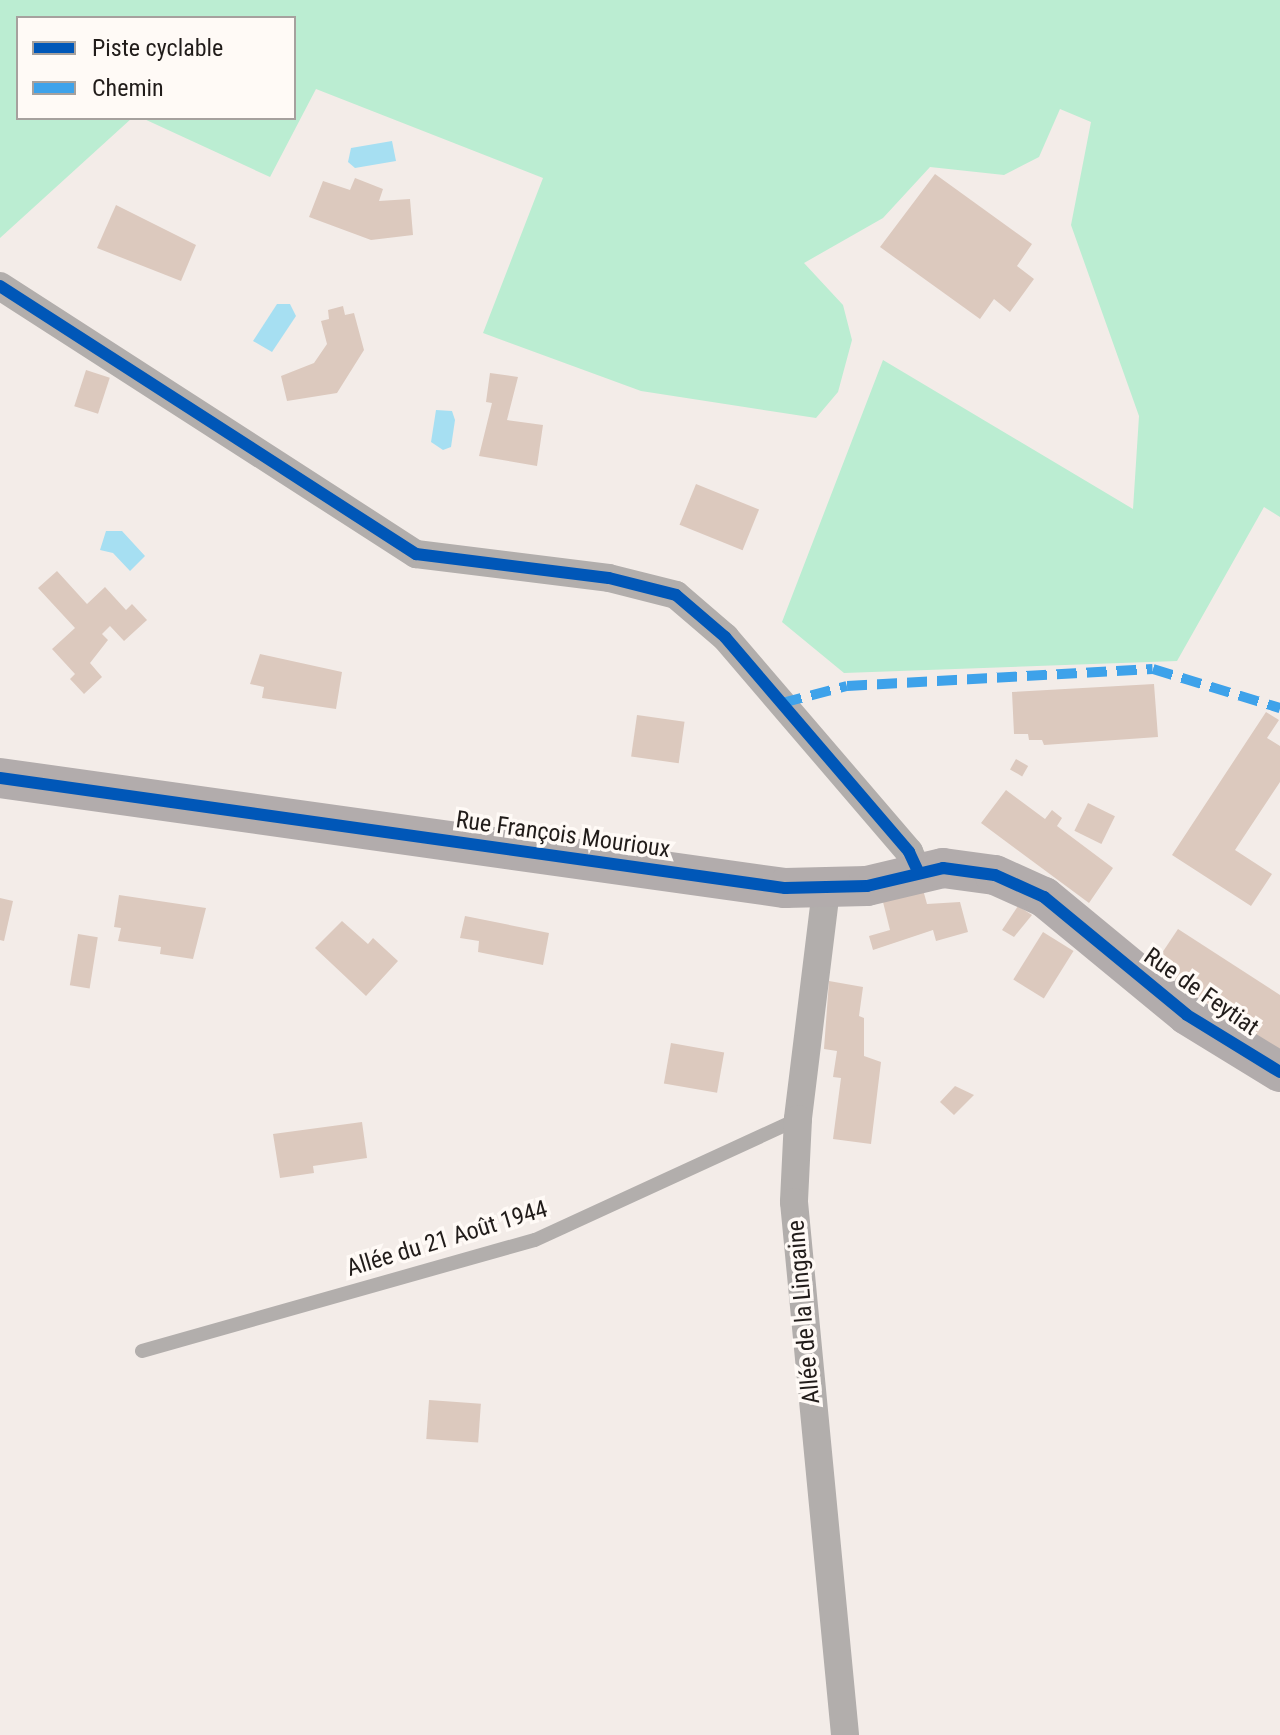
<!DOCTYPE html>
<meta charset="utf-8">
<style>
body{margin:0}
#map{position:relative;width:1280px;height:1735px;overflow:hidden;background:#f3ece8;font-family:"Roboto Condensed",sans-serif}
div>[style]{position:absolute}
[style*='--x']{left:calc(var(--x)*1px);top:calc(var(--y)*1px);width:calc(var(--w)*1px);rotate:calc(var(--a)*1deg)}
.green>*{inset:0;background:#bbedd2}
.water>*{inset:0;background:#a6dff2}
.building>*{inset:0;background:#dcc9be;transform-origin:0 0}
.lane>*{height:14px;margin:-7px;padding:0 7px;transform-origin:7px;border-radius:7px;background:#b2aeac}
.street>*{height:28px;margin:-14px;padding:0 14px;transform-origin:14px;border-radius:14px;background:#b2aeac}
.secondary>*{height:40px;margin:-20px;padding:0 20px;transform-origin:20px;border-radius:20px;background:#b2acac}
.quiet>*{height:10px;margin-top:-5px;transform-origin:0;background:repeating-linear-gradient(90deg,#3ea2ea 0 20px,transparent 0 30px)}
.cycleway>*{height:12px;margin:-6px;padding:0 6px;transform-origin:6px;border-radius:6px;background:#0057b8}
span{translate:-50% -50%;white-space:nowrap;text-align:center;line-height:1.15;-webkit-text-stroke:7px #fffaf6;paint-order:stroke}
.street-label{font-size:24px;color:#211c1a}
.legend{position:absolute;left:16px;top:16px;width:280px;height:104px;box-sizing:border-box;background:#fffaf6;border:2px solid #a6a19e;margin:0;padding:10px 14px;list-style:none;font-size:24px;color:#211c1a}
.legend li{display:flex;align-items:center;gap:16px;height:40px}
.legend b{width:40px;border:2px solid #a6a19e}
</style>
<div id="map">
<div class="green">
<i style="clip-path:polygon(0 0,1280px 0,1280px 517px,1264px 507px,1177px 661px,844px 673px,782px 622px,883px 360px,1133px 509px,1139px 416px,1071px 225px,1091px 122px,1060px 109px,1039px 157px,1004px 175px,930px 167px,883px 218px,804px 263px,843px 305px,852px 340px,838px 392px,816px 418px,641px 391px,483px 333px,543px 178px,316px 89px,270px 177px,142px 118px,294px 118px,294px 18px,18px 18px,18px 118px,132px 118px,0 238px)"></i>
</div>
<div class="water">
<i style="clip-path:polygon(392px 141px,396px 161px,355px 168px,348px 162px,351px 148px)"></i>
<i style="clip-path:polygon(277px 304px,290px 304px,296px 316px,272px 352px,253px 341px)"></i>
<i style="clip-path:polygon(436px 410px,452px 411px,455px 420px,451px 447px,443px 450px,431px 442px)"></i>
<i style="clip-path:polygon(106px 531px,122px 531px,145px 556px,130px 571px,113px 553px,100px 550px)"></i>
</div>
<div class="building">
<i style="clip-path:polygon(935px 174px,1032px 244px,1017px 266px,1034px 279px,1010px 312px,994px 299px,980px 319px,880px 247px)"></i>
<i style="clip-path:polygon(355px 178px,383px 189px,379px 201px,410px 199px,413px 235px,371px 240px,309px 217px,323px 181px,350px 190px)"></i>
<i style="clip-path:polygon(116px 205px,196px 245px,181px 281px,97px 248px)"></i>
<i style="clip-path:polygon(343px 306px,345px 315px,354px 313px,364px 350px,337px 393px,287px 401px,281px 376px,314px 363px,327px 344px,321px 321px,329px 319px,328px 310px)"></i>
<i style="left:86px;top:370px;width:25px;height:38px;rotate:18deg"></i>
<i style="clip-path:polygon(490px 373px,518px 377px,507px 420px,543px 425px,537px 466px,479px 456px,492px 403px,486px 402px)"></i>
<i style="left:696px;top:484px;width:68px;height:44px;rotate:22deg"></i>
<i style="clip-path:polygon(57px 571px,87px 604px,105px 587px,126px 610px,132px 604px,147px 620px,124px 641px,110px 626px,102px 634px,108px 640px,90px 663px,102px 677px,84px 694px,70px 679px,75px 674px,52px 649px,75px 628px,38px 588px)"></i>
<i style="clip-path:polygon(260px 654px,342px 672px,336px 709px,262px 698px,264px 687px,250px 684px)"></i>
<i style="clip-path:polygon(1154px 684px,1158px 737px,1044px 745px,1042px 740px,1029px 740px,1028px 734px,1014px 734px,1012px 692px)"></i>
<i style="clip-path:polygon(1266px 712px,1279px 720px,1267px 738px,1280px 746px,1280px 782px,1235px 850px,1272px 874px,1251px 906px,1172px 855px)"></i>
<i style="left:637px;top:715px;width:48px;height:42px;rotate:8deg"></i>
<i style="left:1016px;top:759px;width:14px;height:12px;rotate:30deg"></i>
<i style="clip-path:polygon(1006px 790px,1045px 819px,1052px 810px,1062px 818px,1057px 826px,1113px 868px,1089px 903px,981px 823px)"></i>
<i style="left:1088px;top:803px;width:30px;height:31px;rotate:26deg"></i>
<i style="clip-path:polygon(922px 886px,927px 904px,960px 902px,968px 932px,936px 941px,933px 930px,873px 950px,869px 936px,890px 930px,882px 898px)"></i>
<i style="clip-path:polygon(119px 895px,206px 908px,193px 959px,160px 954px,161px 947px,118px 941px,121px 928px,114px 927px)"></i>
<i style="clip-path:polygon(0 898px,13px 901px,4px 941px,0 940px)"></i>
<i style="clip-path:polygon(1018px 906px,1032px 915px,1014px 937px,1002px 930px)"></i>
<i style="clip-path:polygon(465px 916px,549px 933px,543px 965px,478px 952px,479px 941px,460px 938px)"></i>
<i style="clip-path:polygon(342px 921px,368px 944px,373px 938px,398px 961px,366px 996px,315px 948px)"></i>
<i style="clip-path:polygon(1178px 929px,1280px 995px,1280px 1050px,1152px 968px)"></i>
<i style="left:1043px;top:932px;width:36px;height:56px;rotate:32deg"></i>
<i style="left:78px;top:934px;width:20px;height:52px;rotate:9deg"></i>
<i style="clip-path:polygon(829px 981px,863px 987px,859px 1016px,864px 1018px,864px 1056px,881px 1062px,871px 1144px,833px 1139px,841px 1078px,833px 1077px,837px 1051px,824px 1049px)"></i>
<i style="left:671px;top:1043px;width:54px;height:41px;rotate:10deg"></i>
<i style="clip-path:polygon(955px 1086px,974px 1095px,954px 1115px,940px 1102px)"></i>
<i style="clip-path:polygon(362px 1122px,367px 1158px,313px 1166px,314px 1173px,280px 1178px,273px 1134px)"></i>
<i style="left:429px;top:1400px;width:52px;height:39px;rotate:4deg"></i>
</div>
<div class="lane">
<i style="--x:142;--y:1351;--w:408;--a:-15.8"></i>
<i style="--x:535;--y:1240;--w:289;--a:-24.7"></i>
</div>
<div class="street">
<i style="--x:0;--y:286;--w:495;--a:32.8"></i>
<i style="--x:416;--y:554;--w:194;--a:7.1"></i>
<i style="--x:609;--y:578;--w:69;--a:14.2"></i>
<i style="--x:676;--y:595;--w:65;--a:40.6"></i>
<i style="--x:725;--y:637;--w:283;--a:49.4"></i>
<i style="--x:909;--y:852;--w:21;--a:65"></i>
<i style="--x:826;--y:890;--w:231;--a:97"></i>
<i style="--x:798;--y:1119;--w:83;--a:92.8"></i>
<i style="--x:794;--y:1202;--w:535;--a:84.53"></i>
</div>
<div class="secondary">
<i style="--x:0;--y:778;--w:793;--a:7.98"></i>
<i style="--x:785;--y:888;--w:82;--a:-1.4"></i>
<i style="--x:867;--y:886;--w:78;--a:-13.3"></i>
<i style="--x:943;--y:868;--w:52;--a:7.7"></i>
<i style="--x:995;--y:875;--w:54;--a:24.2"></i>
<i style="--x:1044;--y:897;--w:185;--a:39.5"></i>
<i style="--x:1187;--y:1015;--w:109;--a:31.5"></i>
</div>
<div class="quiet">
<i style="--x:782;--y:703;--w:67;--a:-14.7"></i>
<i style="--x:847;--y:686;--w:306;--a:-3.2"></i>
<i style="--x:1153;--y:669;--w:133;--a:17.1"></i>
</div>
<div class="cycleway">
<i style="--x:0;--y:286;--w:495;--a:32.8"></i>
<i style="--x:416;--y:554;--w:194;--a:7.1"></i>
<i style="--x:609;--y:578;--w:69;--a:14.2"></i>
<i style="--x:676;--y:595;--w:65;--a:40.6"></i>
<i style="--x:725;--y:637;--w:283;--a:49.4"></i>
<i style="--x:909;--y:852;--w:21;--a:65"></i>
<i style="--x:0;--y:778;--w:793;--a:7.98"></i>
<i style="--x:785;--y:888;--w:82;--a:-1.4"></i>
<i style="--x:867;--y:886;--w:78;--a:-13.3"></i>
<i style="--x:943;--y:868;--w:52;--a:7.7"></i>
<i style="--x:995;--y:875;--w:54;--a:24.2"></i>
<i style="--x:1044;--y:897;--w:185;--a:39.5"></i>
<i style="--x:1187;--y:1015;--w:109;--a:31.5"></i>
</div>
<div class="street-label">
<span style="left:563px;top:835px;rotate:8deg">Rue François Mourioux</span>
<span style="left:1201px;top:992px;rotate:35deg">Rue de Feytiat</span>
<span style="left:447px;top:1239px;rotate:-17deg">Allée du 21 Août 1944</span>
<span style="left:804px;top:1312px;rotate:-95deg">Allée de la Lingaine</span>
</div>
<ul class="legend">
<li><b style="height:10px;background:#0057b8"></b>Piste cyclable</li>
<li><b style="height:10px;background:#3ea2ea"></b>Chemin</li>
</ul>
</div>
